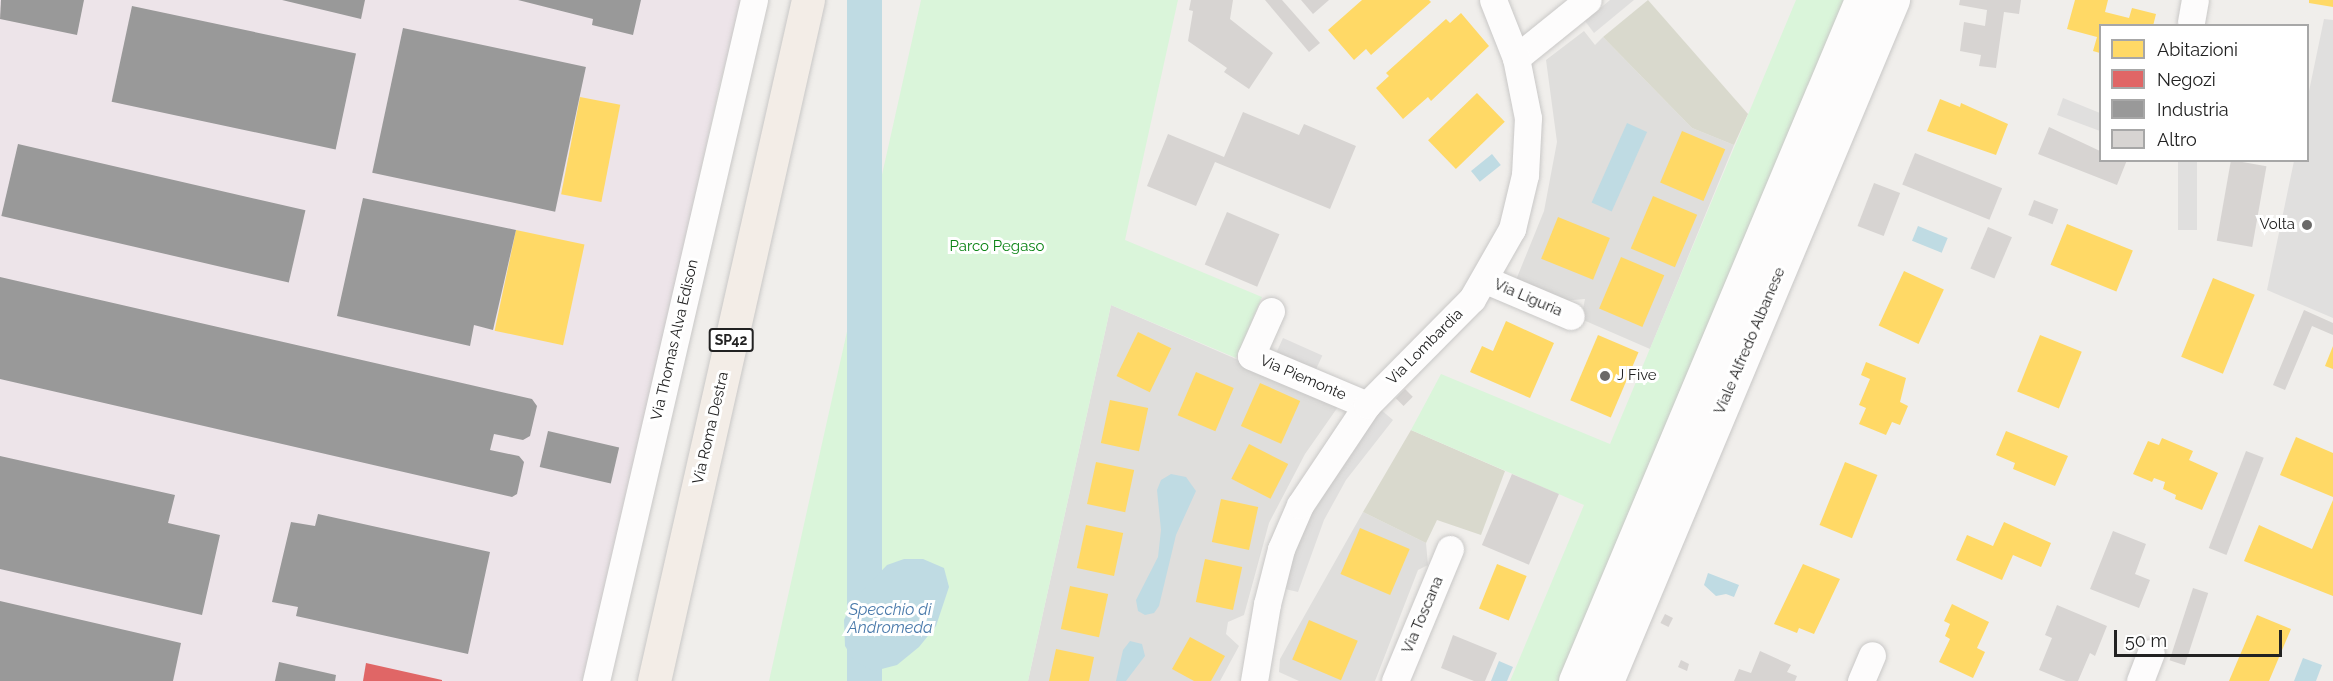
<!DOCTYPE html>
<style>
body{margin:0}
#map{position:relative;width:2333px;height:681px;overflow:hidden;background:#f0eeeb;font-family:Raleway,sans-serif}
div>[style]{position:absolute}
[style*='--x']{left:calc(var(--x)*1px);top:calc(var(--y)*1px);width:calc(var(--w)*1px);rotate:calc(var(--a)*1deg)}
.residential>*{inset:0;background:#dfdedc}
.industrial>*{inset:0;background:#ede4e9}
.construction>*{inset:0;background:#d9d9cd}
.park>*{inset:0;background:#daf5da}
.parking>*{inset:0;background:#e0dfde;transform-origin:0 0}
.water>*{inset:0;background:#bfdbe3;transform-origin:0 0}
.homes>*{inset:0;background:#ffd966;transform-origin:0 0}
.shops>*{inset:0;background:#e06666}
.industry>*{inset:0;background:#999;transform-origin:0 0}
.building>*{inset:0;background:#d7d4d2;transform-origin:0 0}
.roads{filter:drop-shadow(0 0 2px #c9c8c7) drop-shadow(0 0 2px #c9c8c7)}
.minor>*{height:27px;margin:-13.5px;padding:0 13.5px;transform-origin:13.5px;border-radius:13.5px;background:#fdfcfc}
.tertiary>*{height:33px;margin:-16.5px;padding:0 16.5px;transform-origin:16.5px;border-radius:16.5px;background:#fdfcfc}
.primary>*{height:33px;margin:-16.5px;padding:0 16.5px;transform-origin:16.5px;border-radius:16.5px;background:#f3ede7}
.dots>*{width:16px;height:16px;translate:-50% -50%;box-sizing:border-box;border:3px solid #fff;border-radius:50%}
span{translate:-50% -50%;white-space:nowrap;text-align:center;line-height:1.15;-webkit-text-stroke:6px #fff;paint-order:stroke}
.shield-label span{padding:2px 4px;background:#fff;border:2px solid;border-radius:4px;-webkit-text-stroke-width:0}
.shield-label{font-size:14px;color:#222;font-weight:700}
.poi-label{font-size:15px;color:#222}
.right{translate:-100% -50%;text-align:right}
.left{translate:0 -50%;text-align:left}
.park-label{font-size:15px;color:#0c8416}
.street-label{font-size:15px;color:#222}
.water-label{font-size:16px;color:#4a7aab;font-style:italic}
.legend{position:absolute;left:2099px;top:24px;width:210px;height:138px;box-sizing:border-box;background:#fff;border:2px solid #a7a7a7;margin:0;padding:8px 10px;list-style:none;font-size:18px;color:#222}
.legend li{display:flex;align-items:center;gap:12px;height:30px}
.legend b{width:30px;border:2px solid #a7a7a7}
.scale{position:absolute;left:2114px;top:630px;width:168px;height:27px;box-sizing:border-box;border:3px solid #222;border-top:0;padding-left:8px;font-size:18px;line-height:21px;white-space:nowrap;color:#222;-webkit-text-stroke:4px #fff;paint-order:stroke}
</style>
<div id="map">
<div class="residential">
<i style="clip-path:polygon(1584px 31px,1595px 45px,1603px 37px,1692px 128px,1734px 145px,1650px 349px,1581px 319px,1585px 299px,1563px 301px,1516px 280px,1544px 211px,1557px 142px,1546px 60px)"></i>
<i style="clip-path:polygon(1111px 305px,1340px 404px,1305px 454px,1269px 523px,1244px 615px,1228px 622px,1226px 634px,1239px 646px,1220px 681px,1028px 681px)"></i>
<i style="clip-path:polygon(1363px 512px,1426px 543px,1428px 565px,1418px 570px,1375px 681px,1299px 681px,1279px 672px,1280px 659px)"></i>
</div>
<div class="industrial">
<i style="clip-path:polygon(0 0,743px 0,720px 83px,588px 681px,0 681px)"></i>
</div>
<div class="construction">
<i style="clip-path:polygon(1648px 0,1748px 114px,1734px 145px,1692px 128px,1603px 37px)"></i>
<i style="clip-path:polygon(1411px 430px,1505px 471px,1481px 535px,1437px 520px,1426px 543px,1363px 512px)"></i>
</div>
<div class="park">
<i style="clip-path:polygon(921px 0,1178px 0,1125px 240px,1262px 297px,1236px 358px,1111px 305px,1028px 681px,769px 681px)"></i>
<i style="clip-path:polygon(1796px 0,1847px 0,1560px 681px,1510px 681px,1584px 505px,1411px 430px,1441px 374px,1610px 444px)"></i>
</div>
<div class="parking">
<i style="clip-path:polygon(1610px 0,1634px 0,1594px 33px,1585px 21px)"></i>
<i style="clip-path:polygon(2324px 19px,2333px 20px,2333px 318px,2267px 290px,2294px 161px,2308px 160px,2308px 96px)"></i>
<i style="clip-path:polygon(2063px 98px,2100px 113px,2100px 131px,2057px 115px)"></i>
<i style="left:2178px;top:161px;width:19px;height:69px"></i>
<i style="left:1283px;top:338px;width:43px;height:16px;rotate:24deg"></i>
<i style="clip-path:polygon(1380px 409px,1393px 420px,1346px 480px,1324px 520px,1298px 592px,1281px 588px,1310px 511px)"></i>
</div>
<div class="water">
<i style="left:847px;top:0;width:35px;height:698px"></i>
<i style="left:1627px;top:123px;width:22px;height:87px;rotate:24deg"></i>
<i style="left:1492px;top:154px;width:14px;height:27px;rotate:51deg"></i>
<i style="left:1918px;top:226px;width:32px;height:16px;rotate:22deg"></i>
<i style="clip-path:polygon(1171px 474px,1186px 477px,1196px 491px,1176px 535px,1159px 606px,1154px 613px,1145px 615px,1138px 611px,1136px 600px,1158px 557px,1161px 530px,1157px 490px,1161px 480px)"></i>
<i style="clip-path:polygon(904px 559px,923px 559px,944px 568px,949px 587px,936px 626px,919px 647px,897px 665px,874px 671px,855px 662px,845px 646px,844px 620px,852px 602px,887px 565px)"></i>
<i style="clip-path:polygon(1708px 573px,1739px 585px,1734px 597px,1726px 594px,1716px 596px,1704px 585px)"></i>
<i style="clip-path:polygon(1130px 641px,1142px 644px,1145px 656px,1126px 681px,1116px 681px,1123px 650px)"></i>
<i style="clip-path:polygon(2303px 658px,2322px 665px,2316px 681px,2294px 681px)"></i>
<i style="clip-path:polygon(1499px 661px,1513px 667px,1507px 681px,1491px 681px)"></i>
</div>
<div class="homes">
<i style="clip-path:polygon(1362px 0,1429px 0,1431px 2px,1371px 55px,1366px 49px,1354px 60px,1328px 30px)"></i>
<i style="clip-path:polygon(2075px 0,2108px 0,2105px 12px,2129px 18px,2132px 8px,2156px 14px,2153px 26px,2100px 26px,2100px 53px,2093px 51px,2097px 37px,2067px 29px)"></i>
<i style="clip-path:polygon(2309px 0,2333px 0,2333px 7px,2309px 3px)"></i>
<i style="clip-path:polygon(1461px 13px,1489px 46px,1431px 101px,1428px 97px,1403px 119px,1376px 88px,1389px 76px,1386px 73px,1446px 19px,1450px 23px)"></i>
<i style="left:1477px;top:93px;width:40px;height:68px;rotate:46deg"></i>
<i style="left:580px;top:97px;width:41px;height:99px;rotate:11deg"></i>
<i style="clip-path:polygon(1940px 99px,1960px 107px,1961px 103px,2008px 124px,1996px 155px,1927px 131px)"></i>
<i style="left:1682px;top:131px;width:47px;height:56px;rotate:23deg"></i>
<i style="left:1653px;top:196px;width:48px;height:57px;rotate:23deg"></i>
<i style="left:1558px;top:217px;width:56px;height:45px;rotate:22deg"></i>
<i style="left:2067px;top:224px;width:71px;height:44px;rotate:22deg"></i>
<i style="left:516px;top:230px;width:70px;height:103px;rotate:12deg"></i>
<i style="left:1621px;top:257px;width:47px;height:56px;rotate:23deg"></i>
<i style="left:1904px;top:271px;width:44px;height:60px;rotate:25deg"></i>
<i style="left:2213px;top:278px;width:45px;height:85px;rotate:22deg"></i>
<i style="clip-path:polygon(1506px 321px,1554px 343px,1530px 398px,1470px 372px,1482px 346px,1493px 351px)"></i>
<i style="left:1138px;top:332px;width:37px;height:49px;rotate:26deg"></i>
<i style="left:1598px;top:335px;width:44px;height:71px;rotate:23deg"></i>
<i style="left:2040px;top:335px;width:45px;height:61px;rotate:22deg"></i>
<i style="clip-path:polygon(2333px 346px,2333px 369px,2325px 366px)"></i>
<i style="clip-path:polygon(1866px 362px,1906px 378px,1900px 402px,1908px 406px,1900px 425px,1892px 422px,1886px 435px,1859px 424px,1866px 408px,1859px 405px,1870px 379px,1861px 375px)"></i>
<i style="left:1196px;top:372px;width:41px;height:47px;rotate:23deg"></i>
<i style="left:1260px;top:383px;width:44px;height:47px;rotate:24deg"></i>
<i style="left:1110px;top:400px;width:39px;height:44px;rotate:12deg"></i>
<i style="clip-path:polygon(2006px 431px,2068px 456px,2055px 486px,2013px 469px,2015px 463px,1996px 455px)"></i>
<i style="clip-path:polygon(2296px 437px,2333px 453px,2333px 497px,2280px 475px)"></i>
<i style="clip-path:polygon(2162px 438px,2193px 451px,2189px 460px,2218px 473px,2202px 510px,2175px 499px,2176px 495px,2163px 489px,2165px 482px,2154px 478px,2152px 482px,2133px 474px,2148px 441px,2159px 445px)"></i>
<i style="left:1249px;top:444px;width:44px;height:39px;rotate:27deg"></i>
<i style="left:1096px;top:462px;width:39px;height:43px;rotate:12deg"></i>
<i style="left:1845px;top:462px;width:35px;height:68px;rotate:22deg"></i>
<i style="left:1221px;top:499px;width:38px;height:44px;rotate:12deg"></i>
<i style="clip-path:polygon(2333px 500px,2333px 596px,2244px 561px,2259px 525px,2312px 549px)"></i>
<i style="clip-path:polygon(2004px 522px,2051px 543px,2041px 567px,2013px 555px,2002px 580px,1956px 560px,1967px 535px,1993px 546px)"></i>
<i style="left:1086px;top:525px;width:38px;height:44px;rotate:12deg"></i>
<i style="left:1360px;top:528px;width:54px;height:50px;rotate:23deg"></i>
<i style="left:1205px;top:559px;width:38px;height:44px;rotate:12deg"></i>
<i style="left:1497px;top:564px;width:32px;height:48px;rotate:22deg"></i>
<i style="clip-path:polygon(1803px 564px,1840px 579px,1814px 634px,1799px 628px,1797px 633px,1774px 624px)"></i>
<i style="left:1070px;top:586px;width:39px;height:44px;rotate:12deg"></i>
<i style="clip-path:polygon(1952px 604px,1989px 622px,1977px 648px,1985px 652px,1973px 678px,1939px 662px,1950px 639px,1945px 636px,1950px 624px,1944px 621px)"></i>
<i style="clip-path:polygon(2257px 615px,2291px 629px,2269px 681px,2229px 681px)"></i>
<i style="left:1309px;top:620px;width:53px;height:43px;rotate:23deg"></i>
<i style="clip-path:polygon(1190px 637px,1225px 656px,1211px 681px,1194px 681px,1172px 669px)"></i>
<i style="clip-path:polygon(1056px 649px,1094px 657px,1089px 681px,1049px 681px)"></i>
</div>
<div class="shops">
<i style="clip-path:polygon(366px 663px,442px 680px,442px 681px,363px 681px)"></i>
</div>
<div class="industry">
<i style="clip-path:polygon(1px 0,84px 0,77px 35px,0 19px)"></i>
<i style="clip-path:polygon(282px 0,365px 0,361px 19px)"></i>
<i style="clip-path:polygon(518px 0,641px 0,633px 35px,592px 25px,593px 19px)"></i>
<i style="left:132px;top:6px;width:229px;height:98px;rotate:12deg"></i>
<i style="left:403px;top:28px;width:187px;height:148px;rotate:12deg"></i>
<i style="left:18px;top:144px;width:295px;height:74px;rotate:13deg"></i>
<i style="clip-path:polygon(363px 198px,516px 230px,493px 330px,474px 325px,470px 346px,337px 316px)"></i>
<i style="clip-path:polygon(0 277px,532px 399px,537px 406px,530px 436px,523px 440px,494px 434px,490px 450px,519px 456px,524px 462px,517px 494px,512px 497px,0 379px)"></i>
<i style="left:548px;top:431px;width:73px;height:37px;rotate:13deg"></i>
<i style="clip-path:polygon(0 456px,175px 495px,168px 523px,220px 535px,202px 615px,0 569px)"></i>
<i style="clip-path:polygon(318px 514px,490px 552px,468px 654px,296px 616px,298px 607px,272px 602px,291px 522px,315px 526px)"></i>
<i style="clip-path:polygon(0 601px,181px 643px,173px 681px,0 681px)"></i>
<i style="clip-path:polygon(279px 662px,336px 675px,335px 681px,275px 681px)"></i>
</div>
<div class="building">
<i style="clip-path:polygon(1191px 0,1233px 0,1230px 19px,1273px 53px,1249px 89px,1224px 72px,1227px 68px,1188px 41px,1193px 11px,1189px 10px)"></i>
<i style="clip-path:polygon(1265px 0,1282px 0,1320px 43px,1309px 52px)"></i>
<i style="clip-path:polygon(1301px 0,1329px 0,1313px 14px)"></i>
<i style="clip-path:polygon(1960px 0,2021px 0,2019px 14px,2004px 12px,1996px 68px,1979px 66px,1981px 55px,1960px 51px,1964px 22px,1985px 26px,1987px 10px,1959px 5px)"></i>
<i style="clip-path:polygon(1243px 112px,1299px 135px,1304px 124px,1356px 146px,1330px 209px,1215px 162px,1196px 206px,1147px 186px,1168px 134px,1224px 157px)"></i>
<i style="clip-path:polygon(2049px 127px,2100px 151px,2100px 160px,2127px 160px,2117px 185px,2038px 154px)"></i>
<i style="left:1915px;top:153px;width:94px;height:34px;rotate:22deg"></i>
<i style="left:2231px;top:160px;width:36px;height:82px;rotate:10deg"></i>
<i style="left:1874px;top:183px;width:28px;height:46px;rotate:21deg"></i>
<i style="left:2034px;top:200px;width:26px;height:16px;rotate:21deg"></i>
<i style="left:1227px;top:212px;width:57px;height:57px;rotate:23deg"></i>
<i style="left:1988px;top:227px;width:26px;height:45px;rotate:23deg"></i>
<i style="clip-path:polygon(2304px 310px,2333px 323px,2333px 335px,2312px 326px,2285px 390px,2273px 385px)"></i>
<i style="left:1405px;top:389px;width:11px;height:13px;rotate:45deg"></i>
<i style="left:2246px;top:451px;width:19px;height:104px;rotate:21deg"></i>
<i style="left:1512px;top:474px;width:51px;height:77px;rotate:23deg"></i>
<i style="clip-path:polygon(2113px 531px,2146px 544px,2135px 574px,2150px 580px,2139px 608px,2090px 589px)"></i>
<i style="left:2193px;top:588px;width:16px;height:76px;rotate:18deg"></i>
<i style="clip-path:polygon(2057px 605px,2107px 626px,2095px 656px,2090px 653px,2078px 681px,2066px 681px,2039px 670px,2052px 638px,2045px 635px)"></i>
<i style="left:1665px;top:614px;width:9px;height:10px;rotate:27deg"></i>
<i style="clip-path:polygon(1453px 635px,1497px 653px,1485px 681px,1474px 681px,1441px 668px)"></i>
<i style="clip-path:polygon(1760px 651px,1791px 665px,1787px 672px,1797px 676px,1795px 681px,1734px 681px,1739px 669px,1751px 673px)"></i>
<i style="clip-path:polygon(1681px 660px,1689px 664px,1687px 671px,1678px 667px)"></i>
</div>
<div class="roads">
<div class="minor">
<i style="--x:2191;--y:22;--w:22;--a:-80"></i>
<i style="--x:1516;--y:58;--w:92;--a:-38.9"></i>
<i style="--x:1486;--y:280;--w:92;--a:23"></i>
<i style="--x:1271;--y:311;--w:49;--a:114"></i>
<i style="--x:1251;--y:356;--w:126;--a:22.9"></i>
<i style="--x:596;--y:681;--w:699;--a:-76.94"></i>
<i style="--x:1254;--y:681;--w:78;--a:-80.4"></i>
<i style="--x:1267;--y:604;--w:57;--a:-75.7"></i>
<i style="--x:1281;--y:549;--w:48;--a:-66.6"></i>
<i style="--x:1300;--y:505;--w:120;--a:-56.2"></i>
<i style="--x:1367;--y:405;--w:149;--a:-45.3"></i>
<i style="--x:1472;--y:299;--w:81;--a:-60.3"></i>
<i style="--x:1512;--y:229;--w:56;--a:-76.5"></i>
<i style="--x:1525;--y:175;--w:57;--a:-87"></i>
<i style="--x:1528;--y:118;--w:61;--a:-101.3"></i>
<i style="--x:1516;--y:58;--w:62;--a:-111.6"></i>
<i style="--x:1395;--y:681;--w:143;--a:-67.4"></i>
<i style="--x:1861;--y:681;--w:28;--a:-67"></i>
<i style="--x:2140;--y:681;--w:30;--a:-69"></i>
</div>
<div class="tertiary">
<i style="--x:1575;--y:681;--w:739;--a:-67.22"></i>
<i style="--x:1607;--y:681;--w:739;--a:-67.22"></i>
</div>
<div class="primary">
<i style="--x:654;--y:681;--w:698;--a:-77.26"></i>
</div>
</div>
<div class="dots">
<i style="left:2307px;top:225px;background:#6a6968"></i>
<i style="left:1605px;top:376px;background:#6a6968"></i>
</div>
<div class="shield-label">
<span style="left:731px;top:340px">SP42</span>
</div>
<div class="poi-label">
<span class="right" style="left:2295px;top:225px">Volta</span>
<span class="left" style="left:1617px;top:376px">J Five</span>
</div>
<div class="park-label">
<span style="left:997px;top:247px">Parco Pegaso</span>
</div>
<div class="street-label">
<span style="left:1528px;top:298px;rotate:23deg">Via Liguria</span>
<span style="left:675px;top:340px;rotate:-77deg">Via Thomas Alva Edison</span>
<span style="left:1750px;top:341px;rotate:-67deg">Viale Alfredo Albanese</span>
<span style="left:1425px;top:347px;rotate:-45deg">Via Lombardia</span>
<span style="left:1303px;top:378px;rotate:23deg">Via Piemonte</span>
<span style="left:711px;top:428px;rotate:-77deg">Via Roma Destra</span>
<span style="left:1423px;top:615px;rotate:-67deg">Via Toscana</span>
</div>
<div class="water-label">
<span style="left:890px;top:619px">Specchio di<br>Andromeda</span>
</div>
<ul class="legend">
<li><b style="height:16px;background:#ffd966"></b>Abitazioni</li>
<li><b style="height:16px;background:#e06666"></b>Negozi</li>
<li><b style="height:16px;background:#999"></b>Industria</li>
<li><b style="height:16px;background:#d7d4d2"></b>Altro</li>
</ul>
<div class="scale">50 m</div>
</div>
